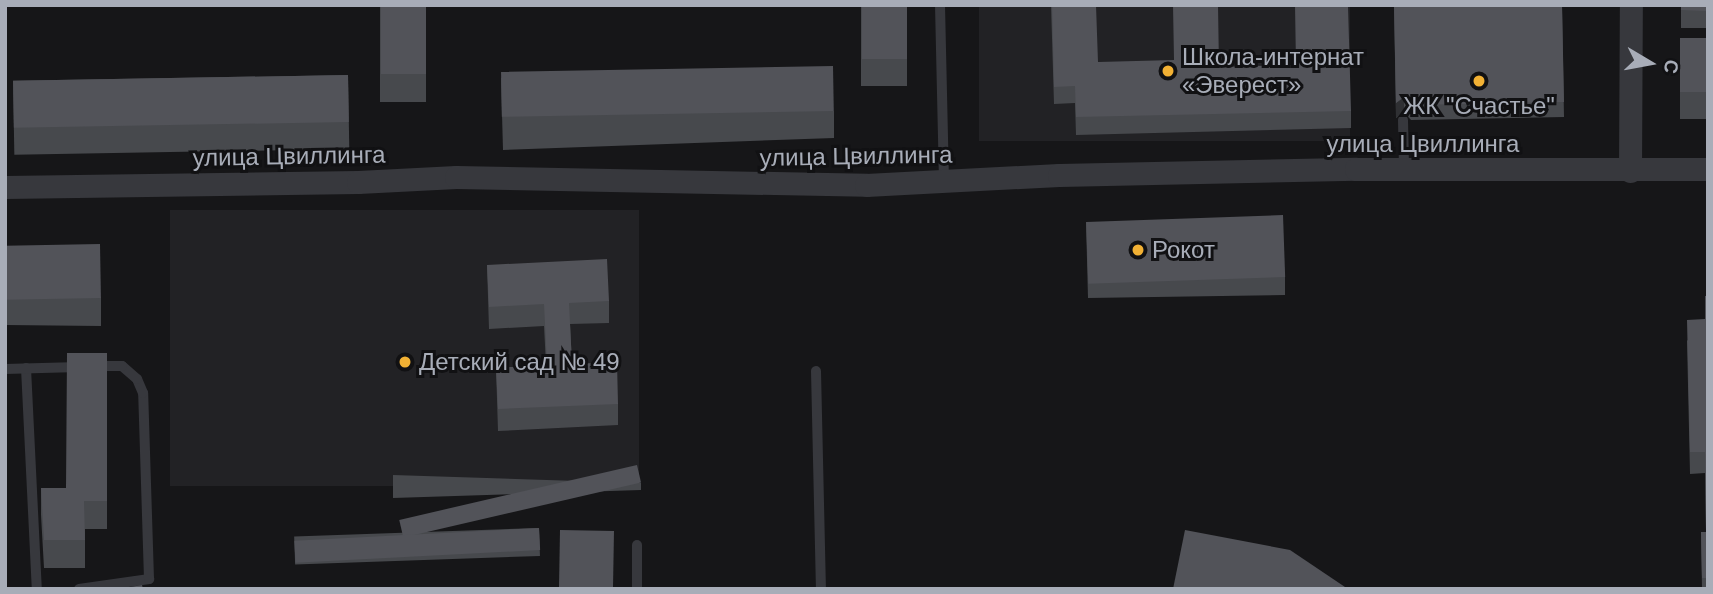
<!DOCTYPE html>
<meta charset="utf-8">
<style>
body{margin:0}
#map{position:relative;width:1713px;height:594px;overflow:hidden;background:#161618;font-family:Helvetica,sans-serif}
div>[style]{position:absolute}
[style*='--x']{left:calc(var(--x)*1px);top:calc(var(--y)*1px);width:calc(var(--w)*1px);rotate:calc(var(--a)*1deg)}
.built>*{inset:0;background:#222225;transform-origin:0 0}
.lane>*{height:10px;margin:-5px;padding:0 5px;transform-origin:5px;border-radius:5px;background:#37383d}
.street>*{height:23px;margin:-11.5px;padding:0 11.5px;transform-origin:11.5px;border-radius:11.5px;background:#37383d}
.wall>*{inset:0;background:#47494d;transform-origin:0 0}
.shaded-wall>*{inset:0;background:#2f3033}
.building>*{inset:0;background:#525359;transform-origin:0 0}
.dots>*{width:19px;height:19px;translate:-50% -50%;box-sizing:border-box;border:4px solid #111113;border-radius:50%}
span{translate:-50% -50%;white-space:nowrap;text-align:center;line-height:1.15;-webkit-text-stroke:6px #111113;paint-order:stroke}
.poi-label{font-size:24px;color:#a8adb8}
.left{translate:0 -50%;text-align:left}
.street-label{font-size:24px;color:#a8adb8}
.frame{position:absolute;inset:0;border:7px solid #a8adb8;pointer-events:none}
.north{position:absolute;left:1615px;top:28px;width:70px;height:70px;-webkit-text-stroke:5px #111113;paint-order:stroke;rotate:100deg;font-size:19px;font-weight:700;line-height:28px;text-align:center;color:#a8adb8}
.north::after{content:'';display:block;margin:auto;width:24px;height:32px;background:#a8adb8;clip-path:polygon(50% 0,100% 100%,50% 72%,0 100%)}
</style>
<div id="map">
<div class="built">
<i style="left:979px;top:5px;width:371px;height:136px"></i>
<i style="left:170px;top:210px;width:469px;height:276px"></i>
</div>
<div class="lane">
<i style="--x:940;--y:5;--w:176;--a:88.7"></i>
<i style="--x:1403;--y:120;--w:49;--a:88.8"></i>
<i style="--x:26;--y:368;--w:221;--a:87.2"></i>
<i style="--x:5;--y:369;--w:74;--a:-1.5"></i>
<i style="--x:816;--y:371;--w:218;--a:88.7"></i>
<i style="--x:79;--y:589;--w:71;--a:-8.1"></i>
<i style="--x:149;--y:579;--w:186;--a:-91.8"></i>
<i style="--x:143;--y:393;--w:15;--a:-113"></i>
<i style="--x:137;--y:379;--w:20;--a:-139"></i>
<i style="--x:122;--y:366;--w:27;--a:180"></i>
<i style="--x:637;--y:589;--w:44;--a:-90"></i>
</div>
<div class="street">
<i style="--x:1630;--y:171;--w:166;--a:-89.7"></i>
<i style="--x:5;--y:187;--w:353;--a:-0.8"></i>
<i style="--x:358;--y:182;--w:98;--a:-2.9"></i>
<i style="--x:456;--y:177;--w:410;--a:1.1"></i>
<i style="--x:866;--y:185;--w:193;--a:-3"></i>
<i style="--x:1059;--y:175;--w:297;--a:-1.2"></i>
<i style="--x:1356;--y:169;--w:352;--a:0"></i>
</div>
<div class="wall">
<i style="left:380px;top:5px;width:46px;height:97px"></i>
<i style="left:861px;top:5px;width:46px;height:81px"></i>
<i style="clip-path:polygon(1051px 5px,1098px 62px,1219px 67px,1351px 111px,1351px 128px,1076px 135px,1075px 103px,1054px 104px)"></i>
<i style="clip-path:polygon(1394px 5px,1562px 5px,1564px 117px,1411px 120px,1404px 112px,1396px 118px)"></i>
<i style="left:1681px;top:5px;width:27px;height:23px"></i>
<i style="left:1708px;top:38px;width:81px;height:28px;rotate:90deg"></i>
<i style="left:348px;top:75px;width:74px;height:335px;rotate:89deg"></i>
<i style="clip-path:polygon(501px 78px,834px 111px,834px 138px,503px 150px)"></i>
<i style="clip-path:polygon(1086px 222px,1285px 277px,1285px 295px,1088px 298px)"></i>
<i style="clip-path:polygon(5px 245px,101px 298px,101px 326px,5px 325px)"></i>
<i style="clip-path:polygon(487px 265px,609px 301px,609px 323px,570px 324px,572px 364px,618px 404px,618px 425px,498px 431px,496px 368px,546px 365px,544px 326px,489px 329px)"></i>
<i style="clip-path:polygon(1708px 296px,1708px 589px,1702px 589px,1701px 532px,1706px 532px,1705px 473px,1690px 474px,1687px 341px,1705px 319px)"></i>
<i style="clip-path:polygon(107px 353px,107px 529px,85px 529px,85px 568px,44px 568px,41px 515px,41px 488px,66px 488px)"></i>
<i style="clip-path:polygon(393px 475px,641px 483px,641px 490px,393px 498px)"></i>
<i style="left:539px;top:528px;width:28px;height:245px;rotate:88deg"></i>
</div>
<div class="shaded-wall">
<i style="clip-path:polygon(1404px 97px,1404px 112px,1396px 118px,1396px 103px)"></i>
</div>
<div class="building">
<i style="left:381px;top:5px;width:45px;height:69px"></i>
<i style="left:862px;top:5px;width:45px;height:54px"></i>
<i style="clip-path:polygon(1052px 5px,1096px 5px,1098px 62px,1174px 60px,1173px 5px,1218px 5px,1219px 67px,1296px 65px,1295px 5px,1348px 5px,1351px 111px,1076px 117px,1075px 86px,1054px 87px)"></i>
<i style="clip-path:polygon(1394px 5px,1562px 5px,1564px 102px,1411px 105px,1404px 97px,1396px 103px)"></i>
<i style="clip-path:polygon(1681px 5px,1708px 5px,1708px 11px,1681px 10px)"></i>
<i style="left:1708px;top:38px;width:54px;height:28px;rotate:90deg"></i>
<i style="left:833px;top:66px;width:45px;height:332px;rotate:89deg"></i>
<i style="left:348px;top:75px;width:47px;height:335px;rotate:89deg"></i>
<i style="left:1283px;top:215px;width:62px;height:197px;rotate:88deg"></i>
<i style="left:100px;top:244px;width:54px;height:95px;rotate:89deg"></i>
<i style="clip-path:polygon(607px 259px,609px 301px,569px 303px,572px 364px,617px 362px,618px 404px,498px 409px,496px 368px,547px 365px,544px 304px,489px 307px,487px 265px)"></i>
<i style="clip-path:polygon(1705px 296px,1708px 296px,1708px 578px,1702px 578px,1701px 532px,1706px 532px,1705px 452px,1690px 452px,1687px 320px,1705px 319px)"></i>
<i style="clip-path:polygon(67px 353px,107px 353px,107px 501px,84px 501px,85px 540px,44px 540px,41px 488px,66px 488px)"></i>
<i style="left:637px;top:465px;width:18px;height:244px;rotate:77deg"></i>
<i style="left:539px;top:528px;width:22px;height:245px;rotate:87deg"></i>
<i style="left:560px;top:530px;width:54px;height:59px;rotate:1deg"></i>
<i style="clip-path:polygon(1185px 530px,1290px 550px,1348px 589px,1173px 589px)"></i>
<i style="clip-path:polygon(142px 585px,143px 589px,119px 589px)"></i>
</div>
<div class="dots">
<i style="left:1168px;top:71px;background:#f2b134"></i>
<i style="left:1479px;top:81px;background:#f2b134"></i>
<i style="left:1138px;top:250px;background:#f2b134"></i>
<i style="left:405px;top:362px;background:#f2b134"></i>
</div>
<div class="poi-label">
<span class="left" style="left:1182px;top:71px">Школа-интернат<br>«Эверест»</span>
<span style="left:1479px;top:106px">ЖК "Счастье"</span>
<span class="left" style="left:1152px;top:250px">Рокот</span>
<span class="left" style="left:419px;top:362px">Детский сад № 49</span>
</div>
<div class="street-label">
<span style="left:1423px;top:144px">улица Цвиллинга</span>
<span style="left:289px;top:156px;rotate:-1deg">улица Цвиллинга</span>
<span style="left:856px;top:156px;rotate:-1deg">улица Цвиллинга</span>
</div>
<div class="frame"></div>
<div class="north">С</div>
</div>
